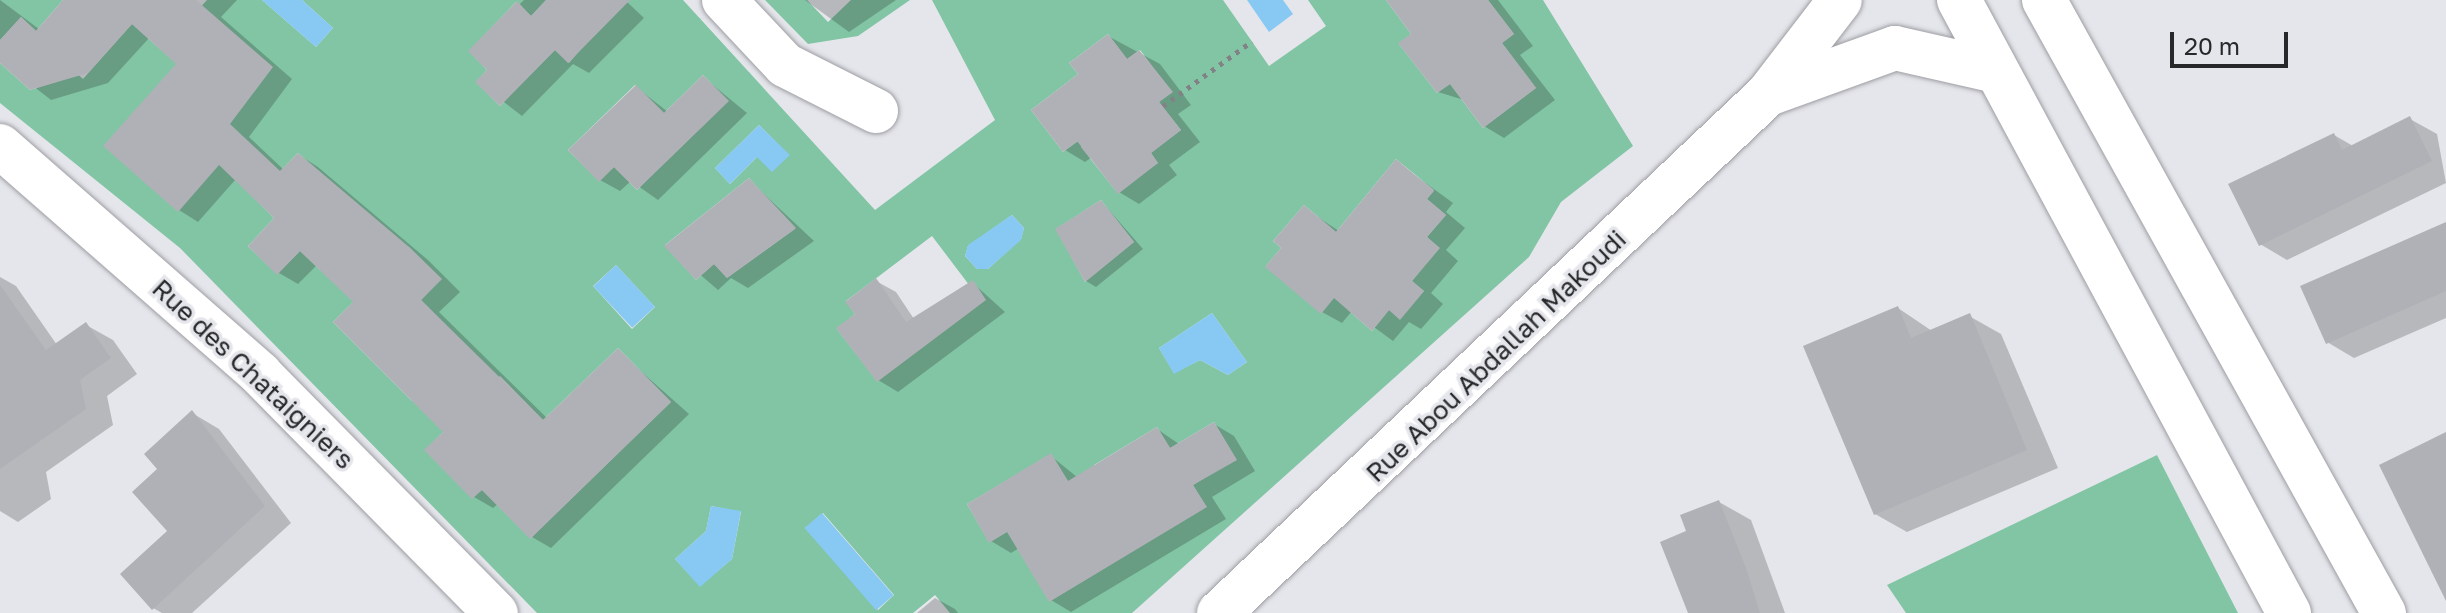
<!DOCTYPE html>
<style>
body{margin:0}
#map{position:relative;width:2446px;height:613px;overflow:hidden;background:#e5e6eb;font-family:"Golos Text",sans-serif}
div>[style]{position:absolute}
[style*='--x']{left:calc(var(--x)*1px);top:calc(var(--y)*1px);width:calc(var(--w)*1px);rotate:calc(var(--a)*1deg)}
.green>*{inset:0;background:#82c5a4}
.water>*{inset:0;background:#87c9f2;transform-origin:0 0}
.shadow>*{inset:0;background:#0003}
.building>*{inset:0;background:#b0b1b6}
.path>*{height:5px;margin-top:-2.5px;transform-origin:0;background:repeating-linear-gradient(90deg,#818285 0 4px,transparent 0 10px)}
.roads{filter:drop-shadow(0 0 2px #9d9ea3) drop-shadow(0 0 2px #9d9ea3)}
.minor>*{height:44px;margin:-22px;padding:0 22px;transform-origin:22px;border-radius:22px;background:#fff}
.secondary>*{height:44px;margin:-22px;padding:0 22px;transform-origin:22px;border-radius:22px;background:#fff}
span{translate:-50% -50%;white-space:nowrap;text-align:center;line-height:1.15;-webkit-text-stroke:7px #e5e6eb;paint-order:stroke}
.street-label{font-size:26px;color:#27282a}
.scale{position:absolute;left:2170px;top:32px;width:118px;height:36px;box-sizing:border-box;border:4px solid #27282a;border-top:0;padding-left:10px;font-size:24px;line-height:28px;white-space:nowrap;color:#27282a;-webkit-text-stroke:6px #e5e6eb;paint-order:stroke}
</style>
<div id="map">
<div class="green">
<i style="clip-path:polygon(0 0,63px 0,36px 31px,21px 17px,0 40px)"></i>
<i style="clip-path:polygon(evenodd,207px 0,262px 0,316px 47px,333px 28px,302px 0,546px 0,531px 16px,516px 2px,469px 51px,487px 70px,476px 82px,500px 106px,555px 50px,569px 63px,623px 0,683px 0,875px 210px,995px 120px,932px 0,1223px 0,1269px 66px,1326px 26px,1308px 0,1386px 0,1411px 34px,1399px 44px,1437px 93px,1450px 84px,1483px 128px,1536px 88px,1502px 43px,1514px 34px,1488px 0,1543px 0,1633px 146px,1561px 202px,1529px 257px,1132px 613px,950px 613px,935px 595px,913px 613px,537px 613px,180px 248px,0 103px,0 63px,30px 90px,56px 82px,70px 67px,83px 79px,132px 24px,161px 50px,207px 0,1108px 34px,1127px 59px,1140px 50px,1172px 92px,1159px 102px,1181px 130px,1151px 153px,1158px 163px,1116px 191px,1081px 147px,1084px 137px,1063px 152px,1031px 110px,1078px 74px,1069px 63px,1108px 34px,207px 0,703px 75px,728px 101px,637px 190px,614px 167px,599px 181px,568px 150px,635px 85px,664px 113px,703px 75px,207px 0,759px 125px,789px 155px,772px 171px,758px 156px,730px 184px,715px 168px,759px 125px,207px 0,298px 153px,375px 220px,320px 270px,300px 251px,277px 274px,248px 246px,274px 218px,254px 198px,298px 153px,207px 0,1396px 159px,1434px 190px,1427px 199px,1446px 215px,1427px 237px,1439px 248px,1412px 281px,1424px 291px,1400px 319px,1389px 310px,1372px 331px,1348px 310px,1357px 298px,1343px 287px,1321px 313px,1266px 266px,1281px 248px,1273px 241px,1304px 205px,1336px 232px,1396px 159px,207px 0,749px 178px,795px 229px,727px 278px,714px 264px,696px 280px,665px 245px,749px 178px,207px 0,1101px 200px,1134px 242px,1085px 282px,1056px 229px,1101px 200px,207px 0,1012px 215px,1024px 228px,1021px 239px,988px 269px,977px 269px,965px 256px,968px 246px,1012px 215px,207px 0,932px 236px,982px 302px,877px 381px,837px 329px,855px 314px,846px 301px,932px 236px,207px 0,409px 247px,441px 279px,421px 300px,467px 347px,412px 401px,333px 322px,409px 247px,207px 0,616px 265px,655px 307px,632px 329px,593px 286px,616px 265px,207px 0,1212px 313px,1247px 362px,1228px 375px,1200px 360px,1174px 373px,1159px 348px,1212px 313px,207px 0,618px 348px,671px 402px,531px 538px,482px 490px,472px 498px,425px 450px,500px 376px,543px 420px,618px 348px,207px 0,1214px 422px,1236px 459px,1193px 485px,1206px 507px,1050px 601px,1028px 566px,1040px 559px,1019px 525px,989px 542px,967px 504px,1051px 454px,1075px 493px,1066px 499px,1082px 525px,1117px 504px,1094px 465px,1157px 427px,1170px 448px,1214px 422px,207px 0,711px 506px,741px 512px,732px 559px,700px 586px,675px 559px,706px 531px,711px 506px,207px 0,823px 513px,894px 595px,878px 610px,805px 528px,823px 513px)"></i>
<i style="clip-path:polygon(765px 0,807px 0,828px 22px,851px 0,910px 0,858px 36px,808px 44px)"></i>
<i style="clip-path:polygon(2157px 455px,2238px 613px,1906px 613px,1887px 585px)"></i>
</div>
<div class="water">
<i style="clip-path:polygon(262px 0,302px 0,333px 28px,316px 47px)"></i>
<i style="clip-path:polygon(1247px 0,1283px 0,1293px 14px,1269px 32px)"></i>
<i style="clip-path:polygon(759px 125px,790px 155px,772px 172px,757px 157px,730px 184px,715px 168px)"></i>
<i style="clip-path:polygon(1012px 215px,1024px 228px,1021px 240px,988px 269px,977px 269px,965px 256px,968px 245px)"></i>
<i style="left:616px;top:265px;width:57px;height:31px;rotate:47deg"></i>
<i style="clip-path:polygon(1212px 313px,1247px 362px,1228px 375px,1200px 360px,1174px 374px,1159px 348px)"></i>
<i style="clip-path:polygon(711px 506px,741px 511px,732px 559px,700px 587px,675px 559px,706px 531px)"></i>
<i style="left:822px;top:513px;width:109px;height:23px;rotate:49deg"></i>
</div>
<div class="shadow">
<i style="clip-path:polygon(0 0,39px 29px,65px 0,237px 0,221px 17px,292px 79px,249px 137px,284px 170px,299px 155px,318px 167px,428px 260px,460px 292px,439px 312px,548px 419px,618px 351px,689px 414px,551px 548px,532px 537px,498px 504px,493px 508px,474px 497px,446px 432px,356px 302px,317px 265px,298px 284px,279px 273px,277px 218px,236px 179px,198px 222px,179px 210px,179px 64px,150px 37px,108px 83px,51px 100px,0 60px)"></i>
<i style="clip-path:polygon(524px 0,625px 0,644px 18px,589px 73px,573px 64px,522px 116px,478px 82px,490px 69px,471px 51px)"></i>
<i style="clip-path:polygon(805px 0,896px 0,849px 32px)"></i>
<i style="clip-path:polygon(1388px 0,1498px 0,1533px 46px,1520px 55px,1555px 100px,1504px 138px,1484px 126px,1464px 100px,1438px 92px,1414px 34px)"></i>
<i style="clip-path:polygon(1108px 36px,1160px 64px,1191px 105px,1178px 114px,1200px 142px,1169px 165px,1177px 175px,1139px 204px,1119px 192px,1092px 157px,1085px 162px,1065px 150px,1080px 75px)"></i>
<i style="clip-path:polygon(703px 77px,747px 113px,658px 200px,631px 181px,620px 191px,600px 180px,636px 87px,668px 112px)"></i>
<i style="clip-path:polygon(2410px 119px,2437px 134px,2446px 183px,2287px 260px,2260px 244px,2334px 135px,2353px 146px)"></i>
<i style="clip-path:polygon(1397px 162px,1453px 203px,1446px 212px,1465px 228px,1446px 250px,1458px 261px,1431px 293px,1443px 304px,1421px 329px,1409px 322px,1393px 341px,1352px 311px,1342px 323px,1322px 312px,1284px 248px,1304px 208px,1339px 231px)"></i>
<i style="clip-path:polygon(749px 180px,814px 241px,748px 288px,731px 278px,718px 290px,667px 246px)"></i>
<i style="clip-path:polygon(1102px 202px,1143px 249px,1096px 287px,1086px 281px)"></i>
<i style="clip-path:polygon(2446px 224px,2446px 318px,2354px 358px,2327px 342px)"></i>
<i style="clip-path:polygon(0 277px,16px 286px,57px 345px,86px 325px,113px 340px,137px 374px,107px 396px,113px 425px,46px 472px,51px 499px,18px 522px,0 511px)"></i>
<i style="clip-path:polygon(876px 281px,896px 292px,914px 319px,973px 283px,1005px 312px,898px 392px,878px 380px,858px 315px)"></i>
<i style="clip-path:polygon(1898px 308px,1932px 331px,1969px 316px,2001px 334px,2058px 468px,1907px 532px,1875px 514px)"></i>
<i style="clip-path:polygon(192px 413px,219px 429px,291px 523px,192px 613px,162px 613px,153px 608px,170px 531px,160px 469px)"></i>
<i style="clip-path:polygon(1214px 424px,1234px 436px,1255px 471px,1212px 497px,1226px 519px,1071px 612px,1051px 600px,1019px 548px,1011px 553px,991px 541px,1051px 456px,1077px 477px,1157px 429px,1179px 444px)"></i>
<i style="clip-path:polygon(1719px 502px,1751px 520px,1785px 613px,1690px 613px,1689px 532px)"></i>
<i style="clip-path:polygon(935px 598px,955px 609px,958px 613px,917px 613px)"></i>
</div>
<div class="building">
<i style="clip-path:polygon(63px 0,196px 0,273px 67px,230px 124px,280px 171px,298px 153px,409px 247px,442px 279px,421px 300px,543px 420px,618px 348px,671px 402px,530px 539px,482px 490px,472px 499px,424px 450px,443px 432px,333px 322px,353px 302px,300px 251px,277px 275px,248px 246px,274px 218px,219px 165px,178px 212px,103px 146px,176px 64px,132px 24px,88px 73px,30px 90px,0 63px,0 40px,21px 17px,36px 31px)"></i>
<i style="clip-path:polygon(546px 0,630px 0,568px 63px,555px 50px,500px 106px,475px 82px,487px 70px,468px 51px,517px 1px,531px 16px)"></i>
<i style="clip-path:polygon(1386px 0,1488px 0,1514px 34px,1502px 43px,1536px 88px,1483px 128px,1450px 84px,1437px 93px,1398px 43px,1411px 34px)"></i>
<i style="clip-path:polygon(1108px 34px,1127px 59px,1139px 50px,1173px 92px,1159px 102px,1181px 130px,1151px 153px,1158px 163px,1118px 194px,1077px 141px,1063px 152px,1031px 110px,1078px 74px,1069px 63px)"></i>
<i style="clip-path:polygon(703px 75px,729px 101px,637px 190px,614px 167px,599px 182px,568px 150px,636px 85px,664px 113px)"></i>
<i style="clip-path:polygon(2410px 116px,2432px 161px,2259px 246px,2228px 184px,2334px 133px,2342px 150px)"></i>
<i style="clip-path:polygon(1396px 159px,1434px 191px,1427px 199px,1446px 215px,1427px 237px,1440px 248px,1412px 281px,1424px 291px,1400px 320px,1389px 310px,1372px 331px,1334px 298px,1321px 314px,1265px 267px,1281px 248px,1273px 241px,1304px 205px,1336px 232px)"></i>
<i style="clip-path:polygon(749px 178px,796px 228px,727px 278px,714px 264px,696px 280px,664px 246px)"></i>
<i style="clip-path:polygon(1101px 200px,1134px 242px,1085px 282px,1055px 229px)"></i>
<i style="clip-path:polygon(2446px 222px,2446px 291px,2326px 344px,2300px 286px)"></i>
<i style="clip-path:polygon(876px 278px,906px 322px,973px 280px,986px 300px,877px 382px,836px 328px,855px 314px,845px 302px)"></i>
<i style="clip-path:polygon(0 285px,46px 350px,86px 322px,111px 358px,80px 380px,86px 409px,0 469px)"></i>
<i style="clip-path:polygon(1898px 306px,1911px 338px,1970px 313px,2027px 450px,1874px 515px,1803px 346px)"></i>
<i style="clip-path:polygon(192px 410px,265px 506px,152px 610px,120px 574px,167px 531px,132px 492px,157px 469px,144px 454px)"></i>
<i style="clip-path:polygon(1214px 422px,1237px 460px,1193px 485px,1207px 507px,1049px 602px,1007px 532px,989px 543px,967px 504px,1051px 453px,1068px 481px,1157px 427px,1170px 448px)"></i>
<i style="clip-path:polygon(2446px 432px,2446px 601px,2379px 465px)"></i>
<i style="clip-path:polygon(1719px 500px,1746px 568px,1760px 613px,1688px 613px,1660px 542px,1686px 531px,1680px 515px)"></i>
</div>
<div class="path">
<i style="--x:1163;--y:106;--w:110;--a:-36.1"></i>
</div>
<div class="roads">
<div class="minor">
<i style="--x:724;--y:0;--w:89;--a:46.8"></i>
<i style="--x:785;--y:65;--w:102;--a:26.8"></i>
<i style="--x:1768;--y:94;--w:135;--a:-19.9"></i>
<i style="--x:1895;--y:48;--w:104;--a:12.8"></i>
<i style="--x:0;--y:146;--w:346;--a:41.2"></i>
<i style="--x:260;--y:374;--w:336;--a:45.4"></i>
<i style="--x:1219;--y:613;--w:755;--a:-43.39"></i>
<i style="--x:1768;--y:94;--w:118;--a:-52.5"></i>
</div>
<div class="secondary">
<i style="--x:1959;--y:0;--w:696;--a:61.7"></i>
<i style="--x:2044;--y:0;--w:701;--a:60.99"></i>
</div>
</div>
<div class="street-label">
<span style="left:1496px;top:356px;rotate:-44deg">Rue Abou Abdallah Makoudi</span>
<span style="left:253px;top:374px;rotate:43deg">Rue des Chataigniers</span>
</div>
<div class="scale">20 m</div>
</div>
